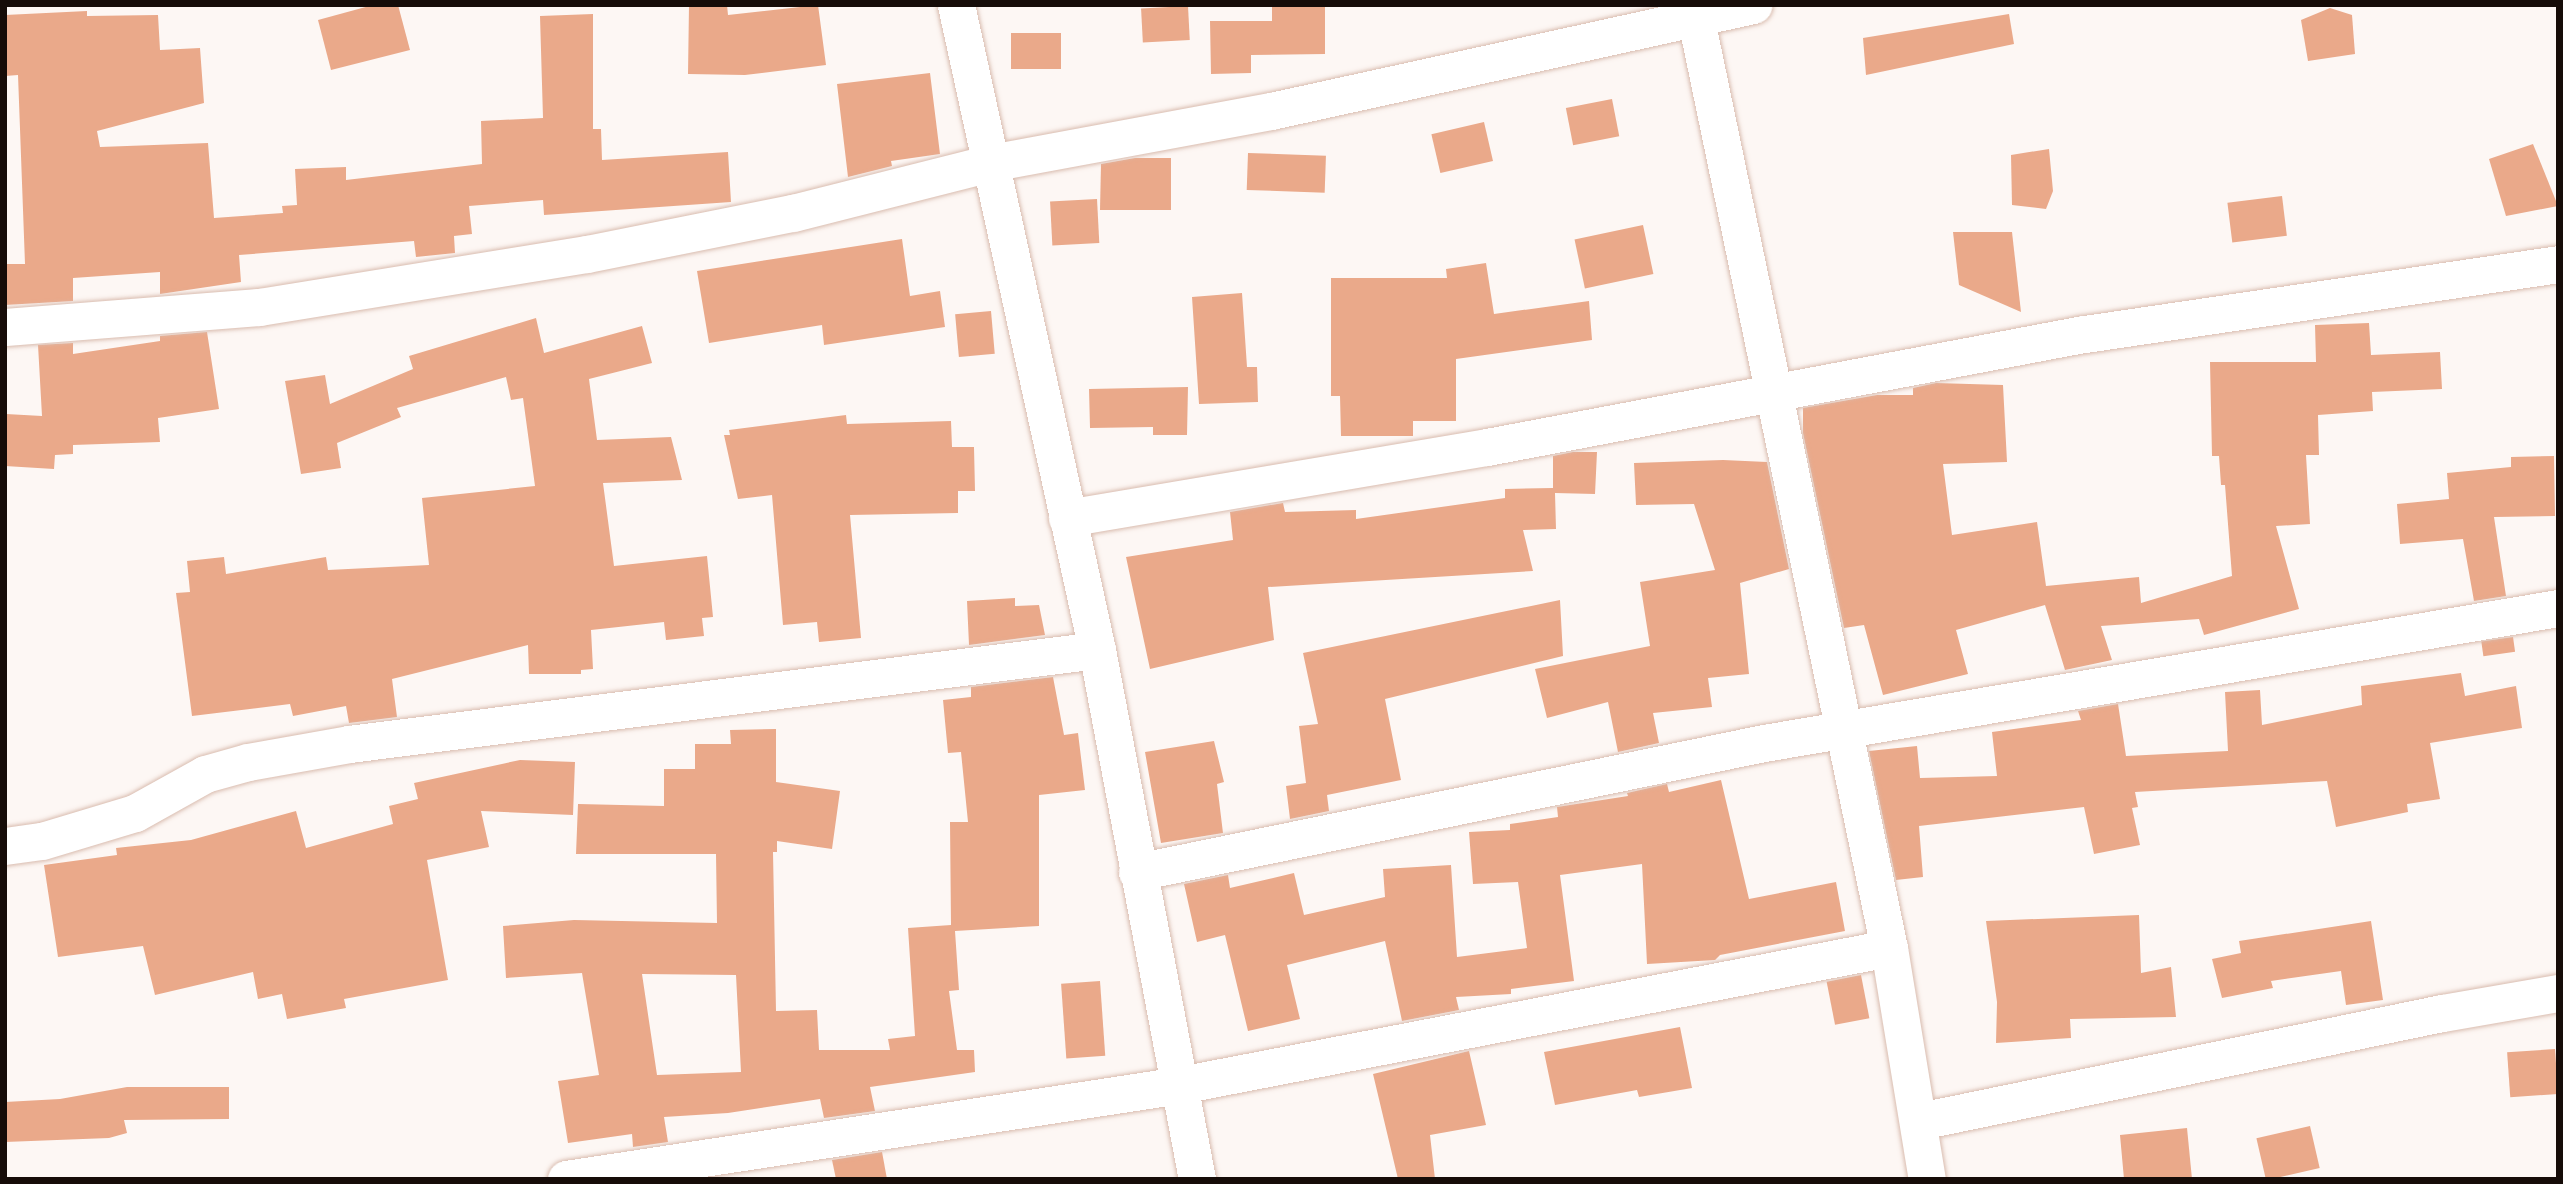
<!DOCTYPE html>
<style>
body{margin:0}
#map{position:relative;width:2563px;height:1184px;overflow:hidden;background:#fdf7f4;font-family:Karla,sans-serif}
div>[style]{position:absolute}
[style*='--x']{left:calc(var(--x)*1px);top:calc(var(--y)*1px);width:calc(var(--w)*1px);rotate:calc(var(--a)*1deg)}
.building>*{inset:0;background:#eaa98a;transform-origin:0 0}
.roads{filter:drop-shadow(0 0 2px #d9bcaf) drop-shadow(0 0 2px #d9bcaf)}
.minor>*{height:37px;margin:-18.5px;padding:0 18.5px;transform-origin:18.5px;border-radius:18.5px;background:#fff}
span{translate:-50% -50%;white-space:nowrap;text-align:center;line-height:1.15;-webkit-text-stroke:5px #fff;paint-order:stroke}
.frame{position:absolute;inset:0;border:7px solid #160c08;pointer-events:none}
</style>
<div id="map">
<div class="building">
<i style="clip-path:polygon(373px 5px,398px 5px,410px 50px,331px 70px,318px 20px)"></i>
<i style="clip-path:polygon(689px 5px,727px 5px,728px 15px,818px 5px,826px 65px,745px 75px,688px 74px)"></i>
<i style="clip-path:polygon(1272px 5px,1325px 5px,1325px 54px,1251px 55px,1251px 73px,1211px 74px,1210px 21px,1272px 21px)"></i>
<i style="left:1188px;top:6px;width:34px;height:47px;rotate:87deg"></i>
<i style="clip-path:polygon(2330px 8px,2352px 15px,2355px 54px,2308px 61px,2301px 20px)"></i>
<i style="clip-path:polygon(87px 11px,87px 16px,158px 15px,160px 50px,200px 48px,204px 103px,97px 131px,100px 147px,208px 143px,214px 218px,283px 213px,282px 206px,297px 205px,295px 169px,346px 167px,346px 180px,482px 164px,481px 121px,543px 118px,540px 16px,593px 14px,593px 129px,601px 129px,602px 160px,728px 152px,731px 202px,544px 215px,543px 200px,469px 206px,472px 234px,454px 236px,455px 253px,416px 257px,414px 241px,239px 255px,241px 282px,160px 294px,160px 272px,73px 278px,73px 301px,5px 305px,5px 264px,25px 264px,18px 75px,5px 76px,5px 15px)"></i>
<i style="clip-path:polygon(2009px 14px,2014px 44px,1866px 75px,1863px 38px)"></i>
<i style="left:1011px;top:33px;width:50px;height:36px"></i>
<i style="clip-path:polygon(930px 73px,940px 154px,891px 161px,892px 166px,848px 177px,837px 84px)"></i>
<i style="left:1612px;top:99px;width:38px;height:47px;rotate:79deg"></i>
<i style="left:1484px;top:122px;width:40px;height:54px;rotate:77deg"></i>
<i style="clip-path:polygon(2533px 144px,2558px 206px,2506px 216px,2489px 159px)"></i>
<i style="clip-path:polygon(2049px 149px,2053px 191px,2046px 209px,2012px 205px,2011px 155px)"></i>
<i style="left:1248px;top:153px;width:78px;height:37px;rotate:2deg"></i>
<i style="clip-path:polygon(1135px 158px,1171px 158px,1171px 210px,1100px 210px,1101px 164px)"></i>
<i style="left:2282px;top:196px;width:40px;height:55px;rotate:83deg"></i>
<i style="left:1097px;top:199px;width:44px;height:47px;rotate:87deg"></i>
<i style="left:1643px;top:225px;width:50px;height:70px;rotate:78deg"></i>
<i style="clip-path:polygon(1953px 232px,2012px 232px,2021px 312px,1959px 285px)"></i>
<i style="clip-path:polygon(902px 239px,910px 296px,940px 291px,945px 327px,824px 345px,822px 325px,709px 343px,697px 271px)"></i>
<i style="clip-path:polygon(1486px 263px,1494px 314px,1589px 301px,1592px 340px,1456px 359px,1456px 421px,1413px 421px,1413px 436px,1341px 436px,1340px 396px,1331px 396px,1331px 278px,1447px 278px,1446px 269px)"></i>
<i style="clip-path:polygon(1242px 293px,1247px 367px,1257px 367px,1258px 402px,1199px 404px,1192px 297px)"></i>
<i style="left:991px;top:311px;width:43px;height:36px;rotate:85deg"></i>
<i style="clip-path:polygon(536px 318px,544px 353px,642px 326px,652px 363px,589px 379px,597px 440px,671px 437px,682px 480px,603px 483px,614px 566px,707px 556px,713px 617px,702px 618px,704px 636px,666px 640px,664px 622px,591px 630px,593px 669px,581px 670px,581px 674px,529px 674px,528px 645px,392px 679px,397px 717px,349px 723px,346px 706px,293px 716px,290px 704px,192px 716px,176px 593px,190px 592px,187px 561px,224px 557px,226px 574px,326px 557px,328px 570px,429px 565px,422px 498px,535px 486px,523px 398px,511px 400px,506px 377px,397px 408px,401px 417px,337px 443px,341px 468px,301px 474px,285px 381px,325px 375px,330px 404px,413px 369px,409px 356px)"></i>
<i style="clip-path:polygon(2369px 323px,2371px 355px,2440px 352px,2442px 389px,2372px 392px,2373px 411px,2318px 415px,2319px 455px,2306px 455px,2310px 524px,2276px 526px,2299px 609px,2204px 635px,2199px 619px,2101px 626px,2112px 660px,2065px 670px,2045px 605px,1956px 630px,1968px 674px,1883px 695px,1864px 625px,1844px 628px,1803px 433px,1803px 408px,1877px 395px,1913px 395px,1913px 388px,1936px 383px,2003px 385px,2007px 462px,1943px 464px,1952px 535px,2037px 522px,2046px 586px,2139px 577px,2141px 603px,2232px 576px,2225px 485px,2221px 485px,2219px 456px,2212px 456px,2210px 362px,2316px 362px,2315px 325px)"></i>
<i style="clip-path:polygon(207px 332px,219px 409px,158px 418px,160px 442px,73px 445px,73px 454px,55px 455px,54px 469px,5px 466px,6px 414px,42px 416px,38px 345px,73px 343px,73px 354px,160px 341px,160px 336px)"></i>
<i style="clip-path:polygon(1188px 387px,1187px 435px,1153px 435px,1153px 427px,1090px 428px,1089px 389px)"></i>
<i style="clip-path:polygon(846px 415px,847px 424px,951px 421px,952px 447px,974px 447px,975px 491px,958px 491px,958px 513px,850px 515px,861px 638px,819px 642px,817px 622px,783px 625px,772px 495px,738px 499px,724px 435px,730px 435px,729px 430px)"></i>
<i style="clip-path:polygon(1573px 452px,1597px 452px,1595px 494px,1555px 493px,1556px 529px,1523px 530px,1533px 571px,1268px 587px,1274px 640px,1150px 669px,1126px 557px,1233px 540px,1230px 512px,1283px 503px,1285px 512px,1356px 510px,1356px 519px,1505px 498px,1505px 489px,1553px 488px,1553px 456px)"></i>
<i style="clip-path:polygon(2554px 456px,2555px 516px,2494px 517px,2506px 596px,2474px 601px,2463px 539px,2400px 544px,2397px 504px,2449px 499px,2447px 473px,2511px 467px,2511px 457px)"></i>
<i style="clip-path:polygon(1723px 460px,1767px 462px,1789px 569px,1740px 583px,1749px 674px,1708px 678px,1712px 707px,1653px 713px,1659px 743px,1618px 752px,1608px 702px,1547px 718px,1535px 669px,1650px 646px,1640px 582px,1715px 570px,1694px 504px,1636px 505px,1634px 463px)"></i>
<i style="clip-path:polygon(1015px 598px,1015px 606px,1039px 605px,1045px 635px,969px 645px,967px 601px)"></i>
<i style="clip-path:polygon(1560px 600px,1563px 656px,1385px 699px,1401px 780px,1327px 795px,1329px 811px,1290px 819px,1286px 786px,1306px 783px,1299px 726px,1318px 724px,1303px 653px)"></i>
<i style="left:2513px;top:637px;width:15px;height:32px;rotate:82deg"></i>
<i style="clip-path:polygon(2461px 673px,2465px 696px,2516px 686px,2522px 728px,2430px 743px,2440px 799px,2407px 804px,2408px 812px,2336px 827px,2327px 781px,2135px 792px,2138px 807px,2132px 808px,2140px 845px,2094px 854px,2084px 807px,1919px 826px,1923px 877px,1896px 880px,1869px 751px,1917px 746px,1920px 778px,1997px 776px,1992px 732px,2081px 720px,2078px 711px,2118px 704px,2126px 756px,2228px 751px,2225px 692px,2260px 690px,2262px 725px,2362px 705px,2361px 686px)"></i>
<i style="clip-path:polygon(evenodd,1053px 677px,1064px 735px,1078px 733px,1085px 790px,1039px 795px,1039px 926px,955px 931px,959px 990px,949px 991px,957px 1050px,974px 1050px,975px 1072px,870px 1087px,875px 1111px,824px 1118px,820px 1099px,728px 1113px,664px 1117px,668px 1142px,633px 1147px,632px 1134px,568px 1143px,558px 1081px,599px 1075px,582px 973px,506px 978px,503px 926px,574px 920px,717px 923px,716px 854px,576px 854px,578px 804px,664px 806px,664px 769px,695px 769px,695px 744px,731px 744px,730px 730px,776px 729px,776px 782px,840px 791px,832px 849px,777px 841px,777px 852px,773px 852px,776px 1011px,817px 1010px,819px 1050px,890px 1050px,888px 1039px,915px 1036px,908px 928px,951px 925px,950px 822px,968px 822px,961px 752px,948px 753px,943px 700px,971px 697px,971px 687px,1053px 677px,642px 974px,736px 975px,741px 1072px,657px 1075px,642px 974px)"></i>
<i style="clip-path:polygon(1214px 741px,1224px 782px,1217px 784px,1223px 833px,1161px 843px,1145px 752px)"></i>
<i style="clip-path:polygon(520px 760px,575px 762px,573px 815px,481px 811px,489px 847px,427px 860px,448px 980px,344px 999px,346px 1008px,287px 1019px,282px 994px,258px 999px,253px 972px,155px 995px,143px 946px,58px 957px,44px 865px,117px 855px,116px 848px,191px 840px,296px 811px,306px 848px,393px 824px,389px 806px,418px 799px,414px 783px)"></i>
<i style="clip-path:polygon(1721px 780px,1749px 899px,1836px 882px,1845px 931px,1720px 955px,1715px 960px,1647px 964px,1642px 864px,1560px 875px,1574px 981px,1511px 989px,1511px 994px,1456px 997px,1459px 1010px,1402px 1021px,1385px 941px,1287px 965px,1300px 1019px,1248px 1031px,1225px 935px,1197px 942px,1184px 884px,1228px 875px,1230px 888px,1294px 873px,1304px 915px,1385px 897px,1383px 869px,1451px 865px,1457px 957px,1527px 948px,1518px 882px,1473px 884px,1469px 832px,1510px 830px,1510px 824px,1558px 817px,1557px 807px,1628px 796px,1627px 793px,1667px 784px,1669px 792px)"></i>
<i style="clip-path:polygon(2139px 915px,2141px 973px,2171px 967px,2176px 1017px,2070px 1019px,2071px 1038px,1996px 1043px,1997px 1002px,1986px 921px)"></i>
<i style="clip-path:polygon(2371px 921px,2383px 1000px,2346px 1005px,2341px 971px,2271px 981px,2273px 988px,2222px 998px,2212px 959px,2241px 953px,2239px 941px)"></i>
<i style="left:1861px;top:975px;width:44px;height:35px;rotate:79deg"></i>
<i style="left:1100px;top:981px;width:75px;height:39px;rotate:86deg"></i>
<i style="clip-path:polygon(1680px 1027px,1692px 1088px,1639px 1097px,1637px 1090px,1555px 1105px,1544px 1052px)"></i>
<i style="left:2555px;top:1049px;width:45px;height:48px;rotate:86deg"></i>
<i style="clip-path:polygon(1469px 1051px,1486px 1125px,1430px 1135px,1435px 1179px,1398px 1179px,1373px 1074px)"></i>
<i style="clip-path:polygon(127px 1087px,229px 1087px,229px 1119px,124px 1120px,127px 1133px,109px 1138px,5px 1142px,5px 1102px,60px 1099px)"></i>
<i style="left:2310px;top:1126px;width:43px;height:55px;rotate:77deg"></i>
<i style="clip-path:polygon(2187px 1128px,2192px 1179px,2124px 1179px,2120px 1135px)"></i>
<i style="clip-path:polygon(882px 1152px,887px 1179px,836px 1179px,832px 1160px)"></i>
</div>
<div class="roads">
<div class="minor">
<i style="--x:956;--y:5;--w:660;--a:77.67"></i>
<i style="--x:1097;--y:650;--w:538;--a:79.3"></i>
<i style="--x:1693;--y:5;--w:963;--a:78.26"></i>
<i style="--x:1889;--y:948;--w:234;--a:80.7"></i>
<i style="--x:5;--y:327;--w:255;--a:-4.5"></i>
<i style="--x:259;--y:307;--w:332;--a:-9.2"></i>
<i style="--x:587;--y:254;--w:210;--a:-11.3"></i>
<i style="--x:793;--y:213;--w:203;--a:-14.2"></i>
<i style="--x:990;--y:163;--w:286;--a:-10.5"></i>
<i style="--x:1271;--y:111;--w:494;--a:-12.4"></i>
<i style="--x:1067;--y:518;--w:426;--a:-9.6"></i>
<i style="--x:1487;--y:447;--w:602;--a:-10.73"></i>
<i style="--x:2078;--y:335;--w:485;--a:-8.4"></i>
<i style="--x:5;--y:846;--w:37;--a:-8"></i>
<i style="--x:42;--y:841;--w:97;--a:-16.8"></i>
<i style="--x:135;--y:813;--w:80;--a:-29.1"></i>
<i style="--x:205;--y:774;--w:45;--a:-15.6"></i>
<i style="--x:248;--y:762;--w:103;--a:-10.1"></i>
<i style="--x:349;--y:744;--w:754;--a:-7.16"></i>
<i style="--x:1137;--y:872;--w:640;--a:-11.63"></i>
<i style="--x:1764;--y:743;--w:805;--a:-9.65"></i>
<i style="--x:1920;--y:1121;--w:533;--a:-11.69"></i>
<i style="--x:2442;--y:1013;--w:118;--a:-9.8"></i>
<i style="--x:566;--y:1179;--w:621;--a:-8.7"></i>
<i style="--x:1180;--y:1085;--w:722;--a:-10.94"></i>
</div>
</div>
<div class="frame"></div>
</div>
